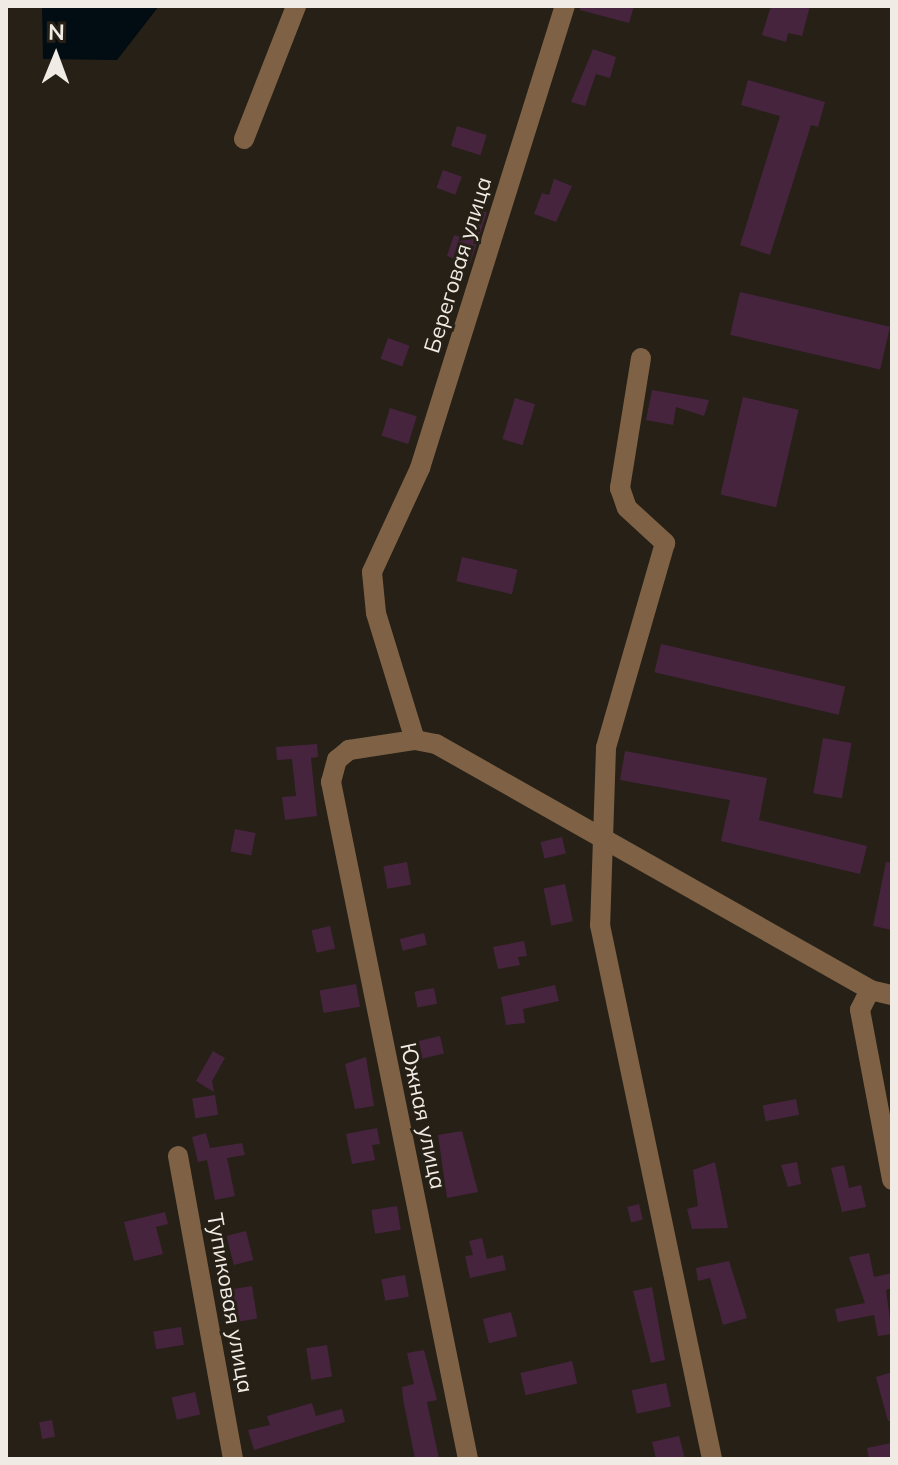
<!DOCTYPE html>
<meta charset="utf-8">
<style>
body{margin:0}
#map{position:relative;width:898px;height:1465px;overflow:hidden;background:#262017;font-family:Mulish,sans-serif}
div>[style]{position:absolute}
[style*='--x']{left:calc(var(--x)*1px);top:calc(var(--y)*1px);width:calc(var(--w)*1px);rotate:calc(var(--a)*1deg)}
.water>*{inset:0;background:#010c13}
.building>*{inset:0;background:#46243e;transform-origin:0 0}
.minor>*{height:20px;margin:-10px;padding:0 10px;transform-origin:10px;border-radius:10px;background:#7f6245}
span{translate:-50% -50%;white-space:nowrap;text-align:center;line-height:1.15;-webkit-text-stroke:6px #262017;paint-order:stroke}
.street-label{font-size:22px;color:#f0ebe5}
.frame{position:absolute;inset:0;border:8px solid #f0ebe5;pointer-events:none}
.north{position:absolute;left:16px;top:16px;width:80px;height:80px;-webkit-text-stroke:6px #262017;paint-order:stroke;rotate:1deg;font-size:22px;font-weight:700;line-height:32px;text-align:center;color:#f0ebe5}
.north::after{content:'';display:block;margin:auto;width:28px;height:36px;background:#f0ebe5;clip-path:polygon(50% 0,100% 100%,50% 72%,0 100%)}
</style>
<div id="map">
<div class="water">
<i style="clip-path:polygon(42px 6px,159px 6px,117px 60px,43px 59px)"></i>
</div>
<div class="building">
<i style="clip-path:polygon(580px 6px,634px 6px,629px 23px,580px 10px)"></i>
<i style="clip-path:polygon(771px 6px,810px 6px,802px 36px,788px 33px,786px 42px,762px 35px)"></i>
<i style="clip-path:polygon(593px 49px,616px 57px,610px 78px,596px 74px,585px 106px,571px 102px)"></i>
<i style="clip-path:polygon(748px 80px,825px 102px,818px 127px,811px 125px,770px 255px,740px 245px,780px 116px,741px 105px)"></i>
<i style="left:457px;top:126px;width:31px;height:21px;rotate:17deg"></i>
<i style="left:443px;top:170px;width:20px;height:19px;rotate:20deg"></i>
<i style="clip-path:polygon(554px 179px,572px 186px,556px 222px,534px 214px,542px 193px,549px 195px)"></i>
<i style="clip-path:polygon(478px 210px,487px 212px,470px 264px,447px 256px,454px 235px,468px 239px)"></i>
<i style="left:740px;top:292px;width:154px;height:44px;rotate:13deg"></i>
<i style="left:388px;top:338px;width:23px;height:22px;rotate:20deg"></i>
<i style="clip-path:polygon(652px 390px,709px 400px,704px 416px,676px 407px,673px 425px,646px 420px)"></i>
<i style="left:743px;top:397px;width:57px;height:100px;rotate:13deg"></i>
<i style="left:515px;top:398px;width:21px;height:43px;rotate:17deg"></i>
<i style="left:390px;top:408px;width:28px;height:29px;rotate:17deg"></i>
<i style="left:462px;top:557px;width:57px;height:25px;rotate:13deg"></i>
<i style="left:661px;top:644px;width:189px;height:29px;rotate:13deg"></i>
<i style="left:823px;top:738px;width:29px;height:56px;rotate:10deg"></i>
<i style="clip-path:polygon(317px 744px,318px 757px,311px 758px,317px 816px,285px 820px,282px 797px,296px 796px,292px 759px,277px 760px,276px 747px)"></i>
<i style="clip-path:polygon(625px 751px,767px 778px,759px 820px,867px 846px,860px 874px,721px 841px,730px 800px,620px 780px)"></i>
<i style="left:235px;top:829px;width:21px;height:23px;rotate:11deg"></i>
<i style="left:562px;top:837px;width:17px;height:22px;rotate:77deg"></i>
<i style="left:407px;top:862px;width:23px;height:24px;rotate:80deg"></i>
<i style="clip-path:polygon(886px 862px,892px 863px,892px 930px,873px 926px)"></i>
<i style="left:565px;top:884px;width:38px;height:22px;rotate:78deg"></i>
<i style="left:330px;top:926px;width:23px;height:19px;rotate:77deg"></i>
<i style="left:424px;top:933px;width:12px;height:25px;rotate:76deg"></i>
<i style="clip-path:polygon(524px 941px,527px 956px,518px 957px,520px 965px,498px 969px,493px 947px)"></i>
<i style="left:356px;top:984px;width:23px;height:37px;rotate:80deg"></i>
<i style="clip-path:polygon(555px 985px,559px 1001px,523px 1009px,525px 1023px,506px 1025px,501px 997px)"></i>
<i style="left:434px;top:988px;width:16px;height:20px;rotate:79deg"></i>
<i style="left:440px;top:1036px;width:18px;height:22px;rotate:77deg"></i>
<i style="clip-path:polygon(213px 1051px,225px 1058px,212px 1081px,214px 1092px,196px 1081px)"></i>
<i style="clip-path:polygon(366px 1057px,374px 1106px,355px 1109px,345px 1064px)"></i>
<i style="left:215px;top:1095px;width:20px;height:23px;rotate:81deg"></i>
<i style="left:796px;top:1099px;width:16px;height:34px;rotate:79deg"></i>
<i style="clip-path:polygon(377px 1128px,380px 1144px,372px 1145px,375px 1160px,352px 1164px,346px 1134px)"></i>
<i style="clip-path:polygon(462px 1131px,478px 1192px,447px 1198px,438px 1135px)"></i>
<i style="clip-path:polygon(206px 1133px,210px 1148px,242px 1143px,245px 1155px,227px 1158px,235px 1196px,215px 1200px,207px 1160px,198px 1162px,192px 1137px)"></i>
<i style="clip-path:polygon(715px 1162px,728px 1228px,692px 1229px,687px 1209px,698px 1206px,693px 1170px)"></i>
<i style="clip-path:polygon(797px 1162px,801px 1184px,788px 1187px,781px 1165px)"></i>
<i style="clip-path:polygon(844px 1165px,849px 1188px,861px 1185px,866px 1207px,842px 1212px,831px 1168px)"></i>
<i style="left:639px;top:1204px;width:16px;height:12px;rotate:76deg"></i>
<i style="left:397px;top:1206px;width:24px;height:26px;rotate:81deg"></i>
<i style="clip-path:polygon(165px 1212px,168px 1224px,156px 1227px,163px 1254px,134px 1261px,124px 1222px)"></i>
<i style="left:246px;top:1231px;width:30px;height:20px;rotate:76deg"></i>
<i style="clip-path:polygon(482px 1238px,487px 1259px,503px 1255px,506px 1270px,470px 1278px,465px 1256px,473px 1255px,469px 1241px)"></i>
<i style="clip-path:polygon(869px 1253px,874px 1277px,892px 1273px,892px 1288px,886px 1290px,892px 1334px,878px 1336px,874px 1315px,838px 1322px,835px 1309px,865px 1303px,849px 1257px)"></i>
<i style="clip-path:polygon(729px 1261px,747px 1318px,723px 1325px,710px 1278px,698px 1281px,696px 1268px)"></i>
<i style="left:405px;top:1275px;width:22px;height:24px;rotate:80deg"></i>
<i style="left:252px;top:1286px;width:33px;height:29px;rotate:81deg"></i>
<i style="clip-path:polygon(652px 1287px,665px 1360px,651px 1363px,633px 1291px)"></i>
<i style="left:511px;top:1312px;width:25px;height:29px;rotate:76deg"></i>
<i style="left:181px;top:1327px;width:18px;height:28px;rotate:81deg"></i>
<i style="left:327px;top:1345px;width:32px;height:21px;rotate:81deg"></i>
<i style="clip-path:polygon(424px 1350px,437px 1400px,427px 1402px,439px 1459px,415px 1459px,403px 1399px,402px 1387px,414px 1384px,407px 1353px)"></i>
<i style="left:572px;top:1361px;width:23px;height:53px;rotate:77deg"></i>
<i style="clip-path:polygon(892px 1372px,892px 1421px,888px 1421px,876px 1377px)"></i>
<i style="left:666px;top:1383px;width:24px;height:35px;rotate:78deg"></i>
<i style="left:195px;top:1392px;width:23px;height:24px;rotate:77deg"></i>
<i style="clip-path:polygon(312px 1403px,316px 1416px,342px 1409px,345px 1422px,254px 1450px,248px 1430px,270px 1425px,267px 1416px)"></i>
<i style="left:52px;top:1420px;width:17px;height:13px;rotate:80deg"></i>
<i style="clip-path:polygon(679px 1436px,685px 1459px,656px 1459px,652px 1442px)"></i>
<i style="clip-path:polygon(891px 1443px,892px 1457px,869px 1459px,867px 1448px)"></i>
</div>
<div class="minor">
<i style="--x:244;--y:139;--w:143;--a:-68.6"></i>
<i style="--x:641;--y:358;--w:132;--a:99.2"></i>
<i style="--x:620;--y:488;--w:21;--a:71"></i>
<i style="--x:627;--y:508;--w:52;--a:42.6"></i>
<i style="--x:665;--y:543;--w:213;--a:106.1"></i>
<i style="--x:606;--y:748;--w:177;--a:91.9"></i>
<i style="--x:600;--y:925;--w:546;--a:78.15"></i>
<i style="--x:415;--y:740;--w:21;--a:11"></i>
<i style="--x:436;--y:744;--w:499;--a:29.5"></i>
<i style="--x:870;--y:990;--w:23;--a:13"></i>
<i style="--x:870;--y:990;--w:22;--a:117"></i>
<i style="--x:860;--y:1010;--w:173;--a:79.3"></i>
<i style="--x:178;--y:1156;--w:308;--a:79.7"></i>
<i style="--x:468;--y:1459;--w:691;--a:-101.44"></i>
<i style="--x:331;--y:782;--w:23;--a:-75"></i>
<i style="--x:337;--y:760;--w:16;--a:-40"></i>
<i style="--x:349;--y:750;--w:67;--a:-8.6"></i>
<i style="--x:415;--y:740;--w:133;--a:-107.1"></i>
<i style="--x:376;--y:613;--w:41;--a:-95.6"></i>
<i style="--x:372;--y:572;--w:115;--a:-65.2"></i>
<i style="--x:420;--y:468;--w:484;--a:-72.6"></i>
</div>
<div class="street-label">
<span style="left:458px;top:265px;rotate:-73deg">Береговая улица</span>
<span style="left:423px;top:1116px;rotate:78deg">Южная улица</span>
<span style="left:230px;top:1303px;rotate:80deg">Тупиковая улица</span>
</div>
<div class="frame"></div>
<div class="north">N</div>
</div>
